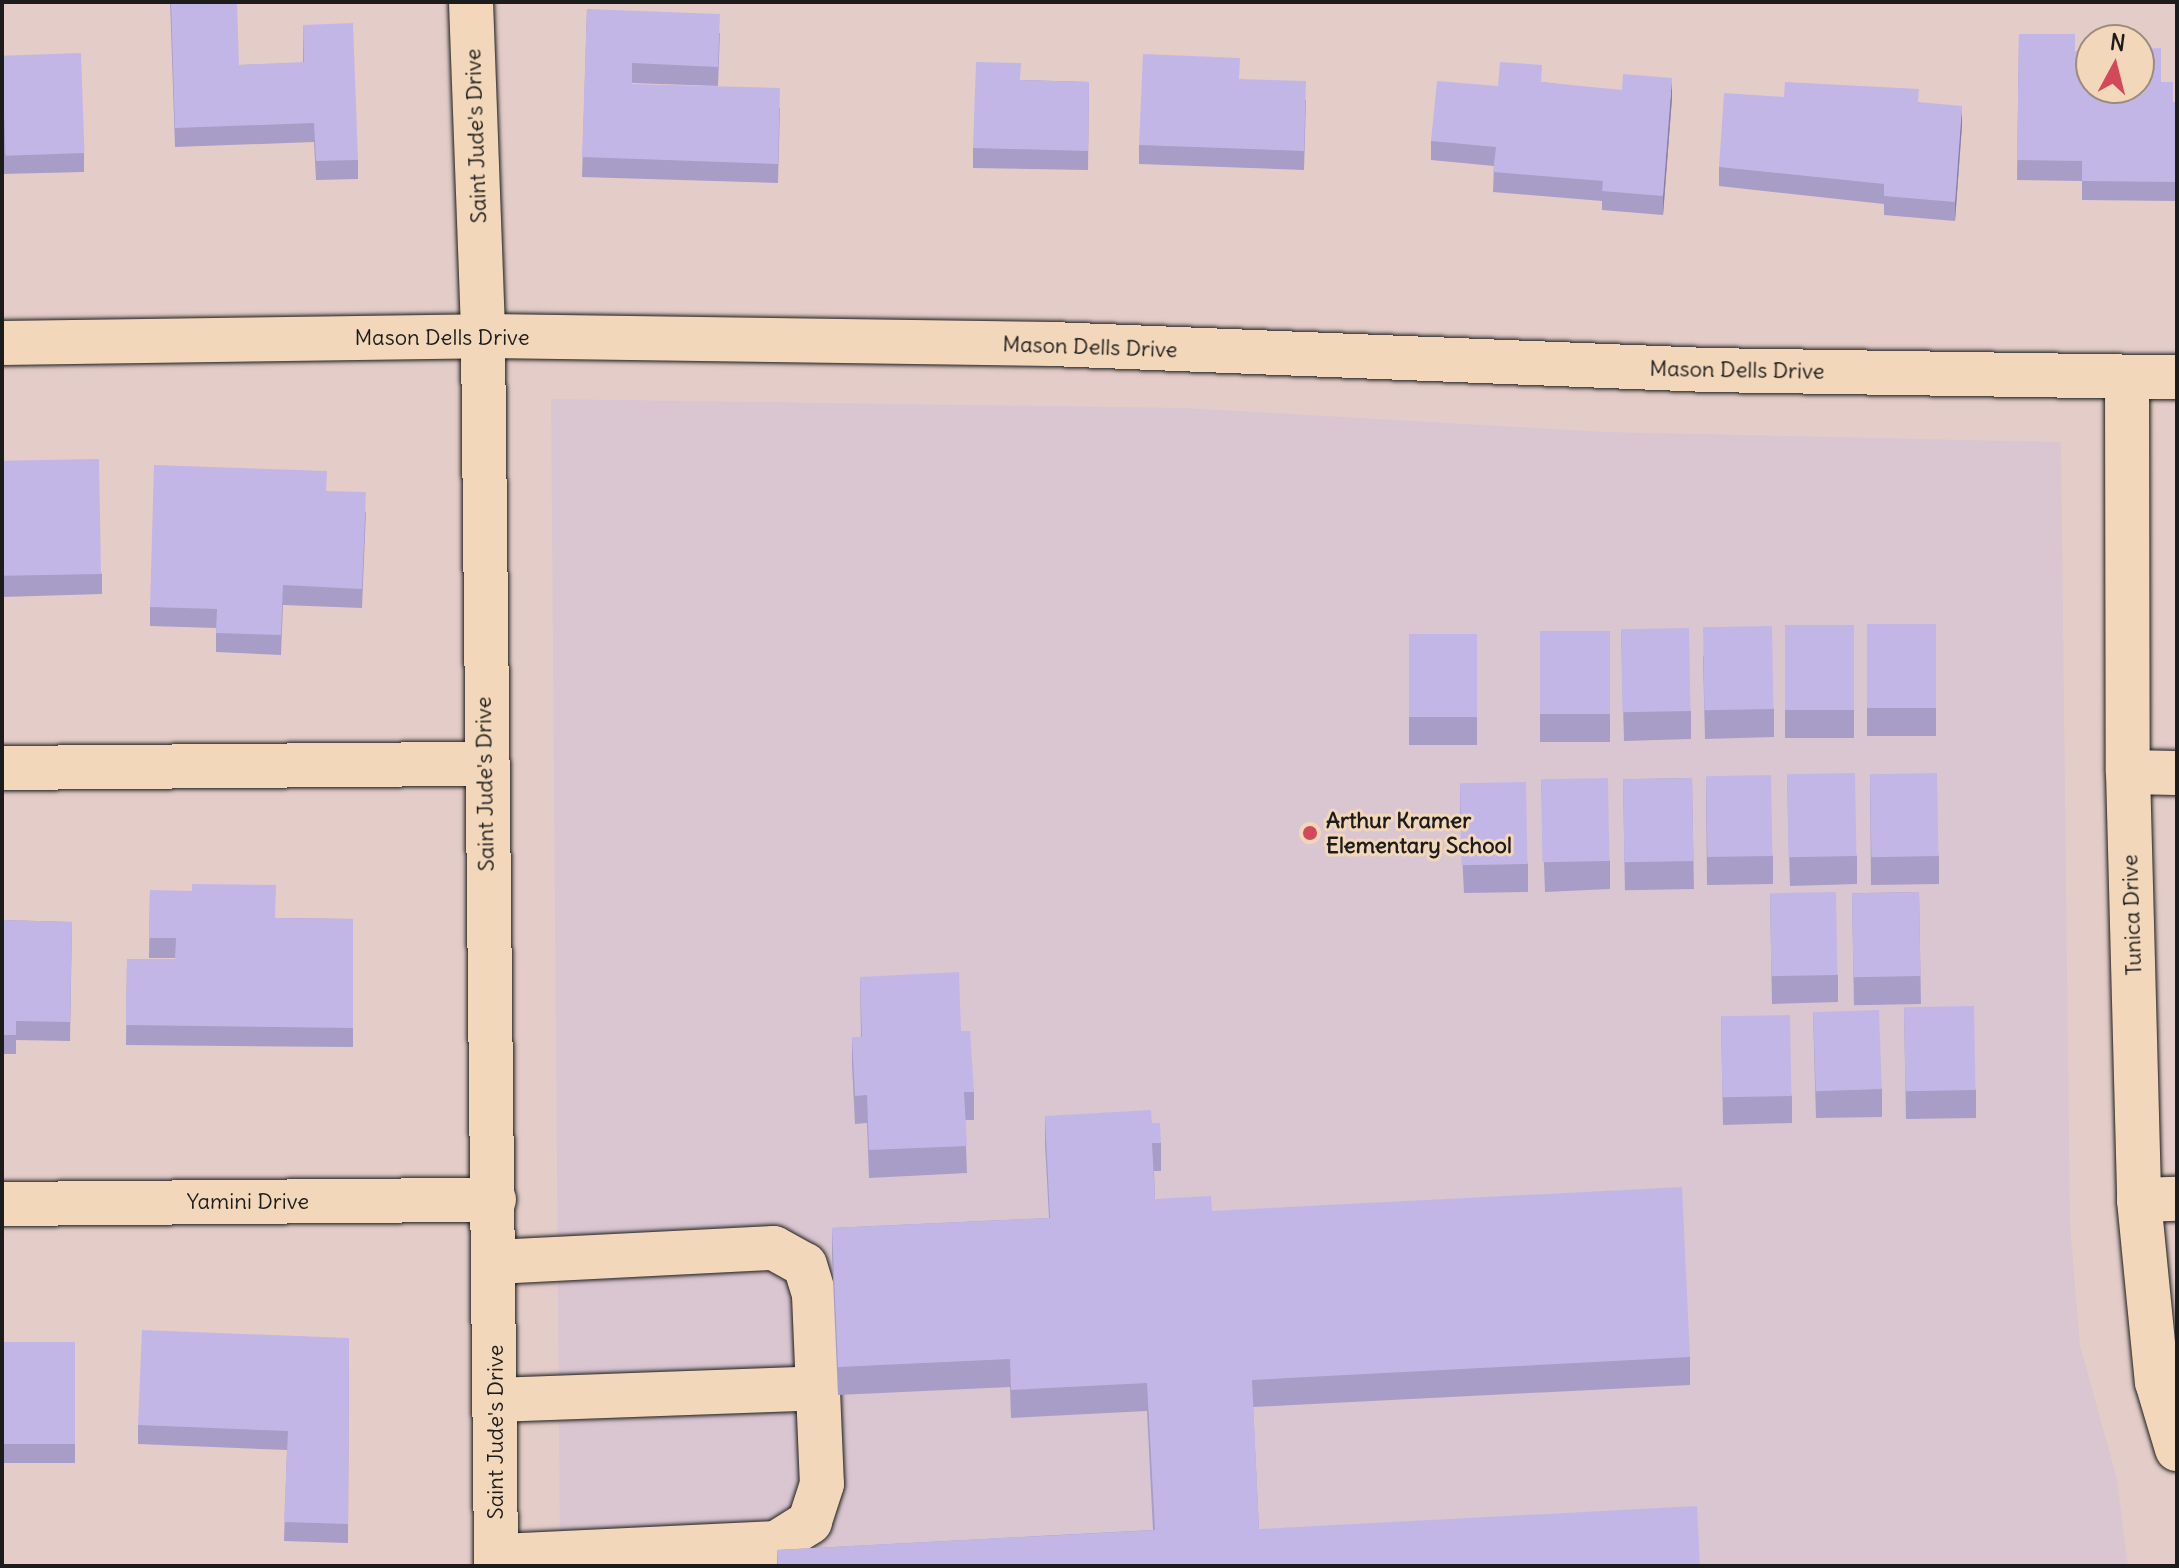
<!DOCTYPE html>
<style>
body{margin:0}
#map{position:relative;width:2179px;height:1568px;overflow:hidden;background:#e4cdc8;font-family:Delius,sans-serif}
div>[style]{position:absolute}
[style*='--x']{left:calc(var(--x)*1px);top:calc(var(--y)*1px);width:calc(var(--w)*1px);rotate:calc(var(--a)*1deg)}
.built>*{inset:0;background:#dac6d1}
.roads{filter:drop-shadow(0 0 2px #1c1c1c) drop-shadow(0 0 2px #1c1c1c)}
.minor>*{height:44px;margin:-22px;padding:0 22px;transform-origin:22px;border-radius:22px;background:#f3d7ba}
.wall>*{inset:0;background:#a79dc7;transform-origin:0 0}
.shaded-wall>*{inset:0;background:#887fa2}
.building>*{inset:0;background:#c2b6e7;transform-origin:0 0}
.dots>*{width:22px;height:22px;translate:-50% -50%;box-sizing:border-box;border:4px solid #f3d7ba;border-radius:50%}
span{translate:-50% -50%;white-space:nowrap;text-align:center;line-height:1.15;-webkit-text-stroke:6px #f3d7ba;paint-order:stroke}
.street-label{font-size:22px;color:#1c1c1c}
.poi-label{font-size:22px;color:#1c1c1c;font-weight:700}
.left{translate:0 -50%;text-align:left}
.frame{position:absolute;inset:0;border:4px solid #1c1c1c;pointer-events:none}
.north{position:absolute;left:2075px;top:24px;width:80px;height:80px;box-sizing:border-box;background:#f3d7ba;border:2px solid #9d8c7b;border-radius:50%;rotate:7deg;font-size:22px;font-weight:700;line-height:32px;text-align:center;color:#1c1c1c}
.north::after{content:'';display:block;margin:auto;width:28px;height:36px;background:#d1495b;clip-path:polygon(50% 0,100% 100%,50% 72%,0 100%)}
</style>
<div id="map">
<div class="built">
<i style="clip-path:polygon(551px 399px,1185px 408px,1606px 432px,2061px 442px,2070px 1224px,2080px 1345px,2117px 1479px,2128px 1566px,560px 1566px)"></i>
</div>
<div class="roads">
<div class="minor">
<i style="--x:471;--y:2;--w:334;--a:87.9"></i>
<i style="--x:483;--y:336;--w:1230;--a:89.39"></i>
<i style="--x:2;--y:343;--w:481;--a:-0.8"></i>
<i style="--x:483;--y:336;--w:569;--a:0.81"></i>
<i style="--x:1052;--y:344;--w:656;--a:2.27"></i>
<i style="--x:1707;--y:370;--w:470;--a:0.9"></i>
<i style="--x:2127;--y:378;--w:394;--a:89.9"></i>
<i style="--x:2128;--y:772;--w:428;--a:88.5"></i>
<i style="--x:2139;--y:1200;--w:183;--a:84.4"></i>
<i style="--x:2157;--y:1382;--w:70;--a:73.4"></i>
<i style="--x:2;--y:768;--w:482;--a:-0.5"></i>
<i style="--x:2128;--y:772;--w:49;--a:1.2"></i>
<i style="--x:2139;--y:1200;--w:38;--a:-2"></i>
<i style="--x:2;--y:1204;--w:492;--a:-0.5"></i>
<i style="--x:495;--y:1262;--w:279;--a:-2.9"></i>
<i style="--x:774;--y:1248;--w:35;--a:29"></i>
<i style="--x:805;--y:1265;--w:31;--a:73"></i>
<i style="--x:814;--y:1295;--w:189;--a:87.6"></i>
<i style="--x:822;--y:1484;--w:40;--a:108"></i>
<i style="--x:810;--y:1522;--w:40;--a:148"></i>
<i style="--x:776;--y:1543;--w:280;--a:177.3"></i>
<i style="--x:496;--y:1400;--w:322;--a:-2.1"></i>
</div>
</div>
<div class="wall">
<i style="clip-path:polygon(170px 2px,239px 65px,303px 63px,303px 25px,358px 160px,358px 179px,316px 180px,314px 142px,175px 147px)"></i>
<i style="clip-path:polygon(587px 9px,720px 33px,718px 86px,632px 83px,632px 84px,780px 108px,778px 183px,582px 177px)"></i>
<i style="clip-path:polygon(2019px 34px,2075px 51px,2161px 82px,2173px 102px,2177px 102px,2177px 201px,2082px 200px,2082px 181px,2017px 180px)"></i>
<i style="clip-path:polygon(2px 55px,84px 153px,84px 172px,2px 174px)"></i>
<i style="clip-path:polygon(1240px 79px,1306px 100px,1304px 170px,1139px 164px,1139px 145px)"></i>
<i style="clip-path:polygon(1021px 80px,1089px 82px,1088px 170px,973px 168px,973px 148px)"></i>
<i style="clip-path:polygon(1542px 82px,1672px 98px,1663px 215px,1602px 210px,1602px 201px,1493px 192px,1494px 166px,1431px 160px,1431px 141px,1498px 86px)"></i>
<i style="clip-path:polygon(1784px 97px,1919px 102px,1962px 125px,1955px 221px,1884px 215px,1884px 204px,1719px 186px,1719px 167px)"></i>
<i style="clip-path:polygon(2px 462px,102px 574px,102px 594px,2px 597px)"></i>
<i style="clip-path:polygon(327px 491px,366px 512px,362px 608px,283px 605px,281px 655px,216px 652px,216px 628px,150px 626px,150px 607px)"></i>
<i style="left:1867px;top:624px;width:69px;height:112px"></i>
<i style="left:1854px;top:625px;width:113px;height:69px;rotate:90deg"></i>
<i style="clip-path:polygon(1621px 630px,1691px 711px,1691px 739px,1624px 741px)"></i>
<i style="left:1610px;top:631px;width:111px;height:70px;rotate:90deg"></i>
<i style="left:1409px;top:634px;width:68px;height:111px"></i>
<i style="clip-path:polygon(1703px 656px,1774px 709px,1774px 737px,1705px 739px)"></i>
<i style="clip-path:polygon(1870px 774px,1939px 856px,1939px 884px,1871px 885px)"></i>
<i style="clip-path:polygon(1787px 776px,1857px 856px,1857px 884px,1790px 886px)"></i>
<i style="clip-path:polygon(1706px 777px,1773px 856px,1773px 884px,1707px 885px)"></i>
<i style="left:1692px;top:778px;width:111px;height:69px;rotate:89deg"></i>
<i style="clip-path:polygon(1541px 781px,1610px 861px,1610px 889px,1545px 892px)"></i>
<i style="clip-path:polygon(1460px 784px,1528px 864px,1528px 892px,1464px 893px,1460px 812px)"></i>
<i style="clip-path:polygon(150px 890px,276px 918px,353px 919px,353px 1047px,126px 1045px,127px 959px,175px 959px,175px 958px,149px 958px)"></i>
<i style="left:1919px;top:892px;width:112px;height:67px;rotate:89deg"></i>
<i style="clip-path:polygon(1770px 894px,1838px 975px,1838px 1002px,1772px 1004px)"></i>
<i style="clip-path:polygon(2px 920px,72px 922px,70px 1041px,16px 1040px,16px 1054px,2px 1054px)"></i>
<i style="clip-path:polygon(860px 977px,961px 1031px,974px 1092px,974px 1120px,965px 1120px,967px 1173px,869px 1178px,867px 1123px,855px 1124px,852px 1065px,852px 1037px,861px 1037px)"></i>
<i style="clip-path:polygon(1904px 1008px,1976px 1090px,1976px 1118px,1906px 1119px)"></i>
<i style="clip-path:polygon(1813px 1012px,1882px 1089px,1882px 1117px,1816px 1118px)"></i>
<i style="clip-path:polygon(1721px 1016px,1792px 1096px,1792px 1123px,1723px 1125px)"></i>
<i style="clip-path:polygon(1045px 1116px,1152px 1123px,1161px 1143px,1161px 1171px,1154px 1171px,1155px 1199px,1212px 1211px,1690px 1357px,1690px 1385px,1253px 1407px,1259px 1529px,1700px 1566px,777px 1566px,777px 1550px,1153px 1530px,1147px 1411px,1011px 1418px,1010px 1387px,838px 1395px,832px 1256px,832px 1228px,1049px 1218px,1045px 1144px)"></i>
<i style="clip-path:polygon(349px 1338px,348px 1543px,284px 1541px,287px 1450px,138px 1444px,138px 1425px)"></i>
<i style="left:2px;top:1342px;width:73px;height:121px"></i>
</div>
<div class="shaded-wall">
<i style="clip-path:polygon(1672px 78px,1672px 98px,1663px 215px,1663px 196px)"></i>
<i style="clip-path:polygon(1962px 106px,1962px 125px,1955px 221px,1955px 202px)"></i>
</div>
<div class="building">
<i style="clip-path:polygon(171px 2px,237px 2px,239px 65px,304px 62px,303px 25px,353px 23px,358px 160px,316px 161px,314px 123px,175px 128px)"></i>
<i style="clip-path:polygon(587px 9px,720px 14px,718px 67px,632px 63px,632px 84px,780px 88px,778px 164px,582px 157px)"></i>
<i style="clip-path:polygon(2019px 34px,2075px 34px,2075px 51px,2091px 51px,2091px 88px,2139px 88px,2139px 49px,2161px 48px,2161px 82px,2173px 82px,2173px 102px,2177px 102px,2177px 182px,2082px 181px,2082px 161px,2017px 160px)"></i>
<i style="left:81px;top:53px;width:100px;height:79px;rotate:88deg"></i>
<i style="clip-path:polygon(1143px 54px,1240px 58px,1239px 79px,1306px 81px,1304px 151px,1139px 145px)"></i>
<i style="clip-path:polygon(976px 62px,1021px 63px,1020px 80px,1089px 82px,1088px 151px,973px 148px)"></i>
<i style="clip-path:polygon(1500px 62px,1542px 65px,1541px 82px,1622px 90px,1623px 74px,1672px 78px,1663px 196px,1602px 191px,1603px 181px,1493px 172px,1496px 147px,1431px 141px,1437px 81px,1498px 86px)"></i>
<i style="clip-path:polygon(1785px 82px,1919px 89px,1918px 102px,1962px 106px,1955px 202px,1884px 196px,1884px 184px,1719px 167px,1724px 93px,1784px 97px)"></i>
<i style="left:99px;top:459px;width:115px;height:97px;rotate:89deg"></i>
<i style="clip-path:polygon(154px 465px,327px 471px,326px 491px,366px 492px,362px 589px,283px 585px,281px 635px,216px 633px,217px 609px,150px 607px)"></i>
<i style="left:1867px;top:624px;width:69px;height:84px"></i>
<i style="left:1854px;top:625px;width:85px;height:69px;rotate:90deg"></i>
<i style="left:1772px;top:626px;width:83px;height:69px;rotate:89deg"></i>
<i style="left:1689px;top:628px;width:83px;height:68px;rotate:89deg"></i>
<i style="left:1610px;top:631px;width:83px;height:70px;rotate:90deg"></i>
<i style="left:1409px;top:634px;width:68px;height:83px"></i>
<i style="left:1855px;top:773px;width:83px;height:68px;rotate:89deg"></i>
<i style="left:1937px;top:773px;width:83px;height:67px;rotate:89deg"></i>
<i style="left:1771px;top:775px;width:81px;height:65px;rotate:89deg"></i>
<i style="left:1608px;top:778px;width:83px;height:67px;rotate:89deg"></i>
<i style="left:1692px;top:778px;width:83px;height:69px;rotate:89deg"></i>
<i style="left:1526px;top:782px;width:82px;height:66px;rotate:89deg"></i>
<i style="clip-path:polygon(192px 884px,276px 885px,275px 918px,353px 919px,353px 1028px,126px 1025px,127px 959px,175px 959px,176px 938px,149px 938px,150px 890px,192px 891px)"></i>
<i style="left:1836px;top:892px;width:83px;height:66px;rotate:89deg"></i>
<i style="left:1919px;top:892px;width:84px;height:67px;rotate:89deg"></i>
<i style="clip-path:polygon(2px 920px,72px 922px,70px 1022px,16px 1021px,16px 1035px,2px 1035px)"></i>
<i style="clip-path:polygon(959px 972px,961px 1031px,970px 1031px,974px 1092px,964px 1092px,967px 1146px,869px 1150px,867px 1095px,855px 1096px,852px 1037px,862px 1037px,860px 977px)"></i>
<i style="left:1974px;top:1006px;width:84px;height:70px;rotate:89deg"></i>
<i style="left:1879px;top:1010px;width:79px;height:66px;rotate:88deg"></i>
<i style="left:1790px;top:1015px;width:81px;height:69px;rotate:89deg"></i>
<i style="clip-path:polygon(1151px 1110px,1152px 1123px,1160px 1123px,1161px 1143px,1152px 1143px,1155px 1199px,1211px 1196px,1212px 1211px,1682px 1187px,1690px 1357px,1252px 1380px,1259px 1529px,1697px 1506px,1700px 1566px,778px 1566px,777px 1550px,1155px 1530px,1147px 1383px,1011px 1390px,1010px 1359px,838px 1367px,832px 1228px,1050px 1218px,1045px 1116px)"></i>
<i style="clip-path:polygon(142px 1330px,349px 1338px,348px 1524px,284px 1522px,288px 1431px,138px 1425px)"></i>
<i style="left:2px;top:1342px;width:73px;height:102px"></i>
</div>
<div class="dots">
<i style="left:1310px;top:833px;background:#d1495b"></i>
</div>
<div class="street-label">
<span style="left:476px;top:136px;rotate:-92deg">Saint Jude's Drive</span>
<span style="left:442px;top:338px">Mason Dells Drive</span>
<span style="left:1090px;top:347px;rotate:2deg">Mason Dells Drive</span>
<span style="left:1737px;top:370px;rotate:1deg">Mason Dells Drive</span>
<span style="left:485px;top:784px;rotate:-91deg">Saint Jude's Drive</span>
<span style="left:2132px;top:915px;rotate:-92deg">Tunica Drive</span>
<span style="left:248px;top:1202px">Yamini Drive</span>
<span style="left:496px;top:1432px;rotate:-90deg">Saint Jude's Drive</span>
</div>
<div class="poi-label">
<span class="left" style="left:1326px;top:833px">Arthur Kramer<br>Elementary School</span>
</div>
<div class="frame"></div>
<div class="north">N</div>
</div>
